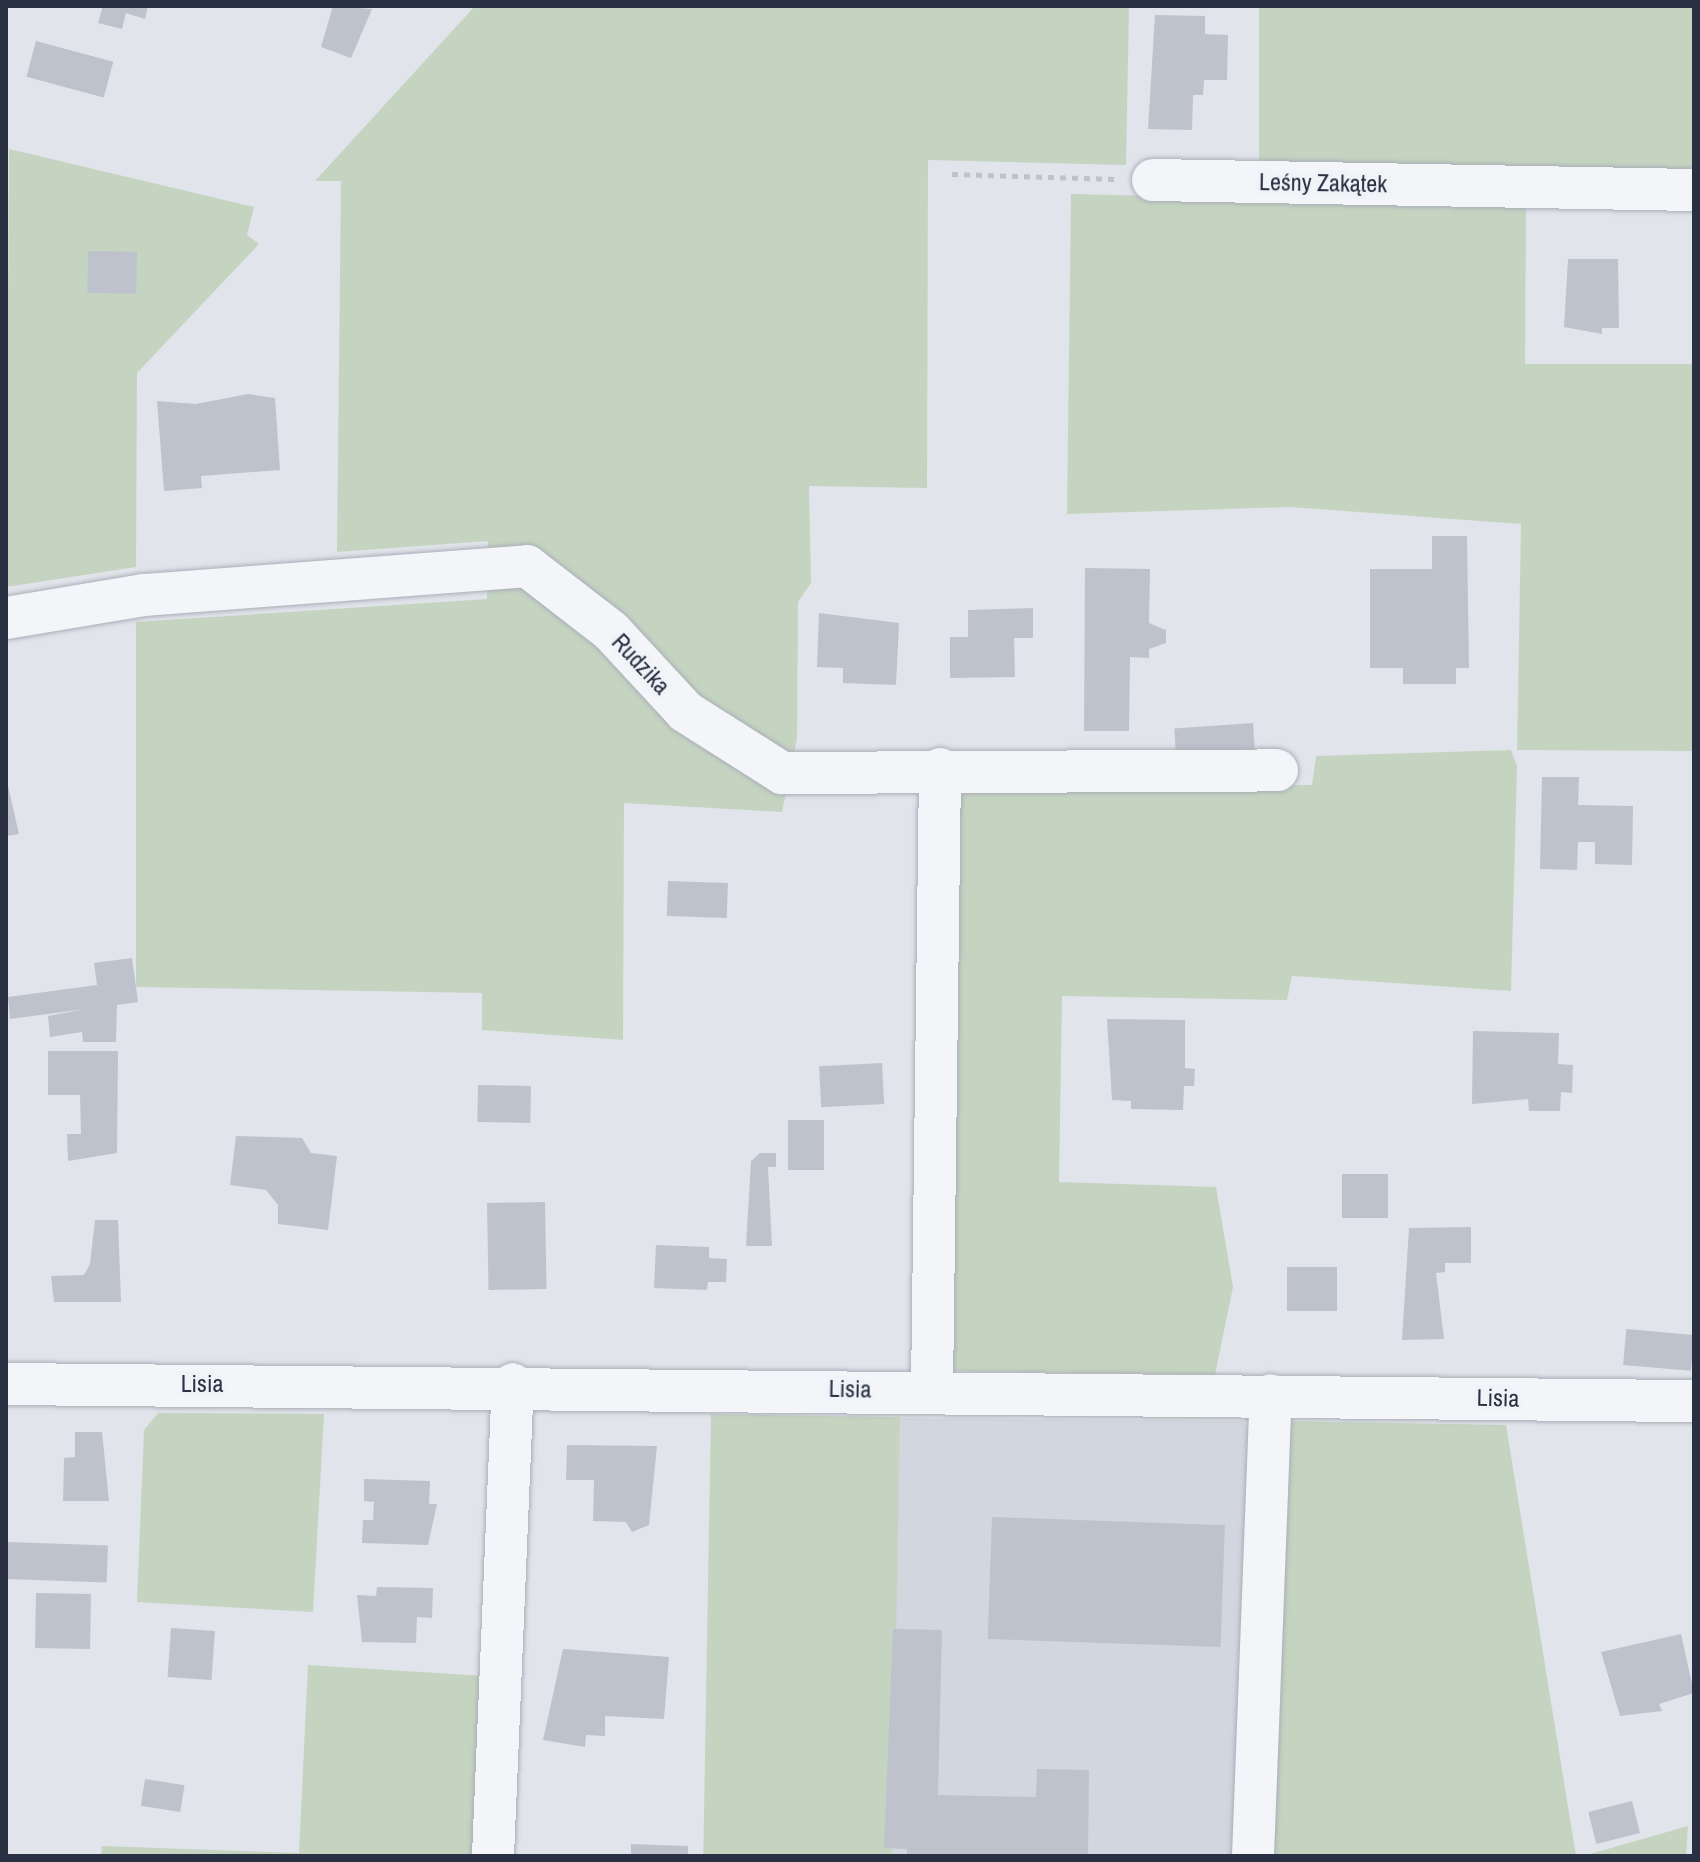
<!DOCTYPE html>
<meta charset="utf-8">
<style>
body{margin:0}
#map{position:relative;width:1700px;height:1862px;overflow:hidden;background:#e1e4ea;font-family:"Archivo Narrow",sans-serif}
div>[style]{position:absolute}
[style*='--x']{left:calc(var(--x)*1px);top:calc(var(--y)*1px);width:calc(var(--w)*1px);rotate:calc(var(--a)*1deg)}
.built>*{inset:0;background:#d2d6df}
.green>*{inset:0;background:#c5d4c1;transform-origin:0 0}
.building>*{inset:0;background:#bec2cd;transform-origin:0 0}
.path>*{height:5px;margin-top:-2.5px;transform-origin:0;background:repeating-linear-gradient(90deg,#bec2c9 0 6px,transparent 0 12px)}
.roads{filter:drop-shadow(0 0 2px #aaaeb8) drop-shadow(0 0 2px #aaaeb8)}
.minor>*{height:42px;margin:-21px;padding:0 21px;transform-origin:21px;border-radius:21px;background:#f3f5f8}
span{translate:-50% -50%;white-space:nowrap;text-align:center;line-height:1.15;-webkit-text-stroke:8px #f0f3f7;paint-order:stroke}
.street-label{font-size:24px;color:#283042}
.frame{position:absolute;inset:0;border:8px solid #283042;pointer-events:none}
</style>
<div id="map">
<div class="built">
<i style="clip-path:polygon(900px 1418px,1242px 1421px,1258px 1434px,1240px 1856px,884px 1856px)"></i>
</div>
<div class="green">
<i style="clip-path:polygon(475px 6px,1129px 6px,1126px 165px,928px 160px,927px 488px,809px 486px,811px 583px,798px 602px,797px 738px,782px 812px,624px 803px,623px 1040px,482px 1030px,482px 993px,136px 987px,136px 622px,487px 599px,488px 541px,337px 552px,341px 181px,315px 181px)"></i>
<i style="left:1259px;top:6px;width:435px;height:164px"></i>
<i style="clip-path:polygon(9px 149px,254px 207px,247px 235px,259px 244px,137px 373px,136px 567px,6px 587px)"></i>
<i style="clip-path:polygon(1071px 194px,1526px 205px,1525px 364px,1694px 364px,1694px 751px,1517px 750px,1521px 524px,1290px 507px,1067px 514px)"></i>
<i style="clip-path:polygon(1511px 750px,1517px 766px,1511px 991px,1292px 976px,1287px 1000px,1062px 996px,1059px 1182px,1216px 1187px,1233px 1287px,1215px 1375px,949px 1371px,955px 787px,1312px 785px,1316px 756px)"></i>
<i style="clip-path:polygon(158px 1413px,324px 1414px,313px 1612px,137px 1602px,144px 1430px)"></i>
<i style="left:711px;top:1414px;width:189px;height:442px;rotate:1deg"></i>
<i style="clip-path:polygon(1281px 1421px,1506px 1425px,1576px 1856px,1262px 1856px)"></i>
<i style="clip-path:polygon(308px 1665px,485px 1676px,477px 1856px,101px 1856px,102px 1846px,299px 1853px)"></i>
<i style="clip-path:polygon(1688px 1826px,1686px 1856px,1583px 1856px)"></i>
</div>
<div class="building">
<i style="clip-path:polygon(103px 6px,148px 6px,145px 19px,126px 13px,122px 29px,98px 23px)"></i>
<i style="clip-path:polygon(333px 6px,372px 9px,351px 58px,321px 47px)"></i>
<i style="clip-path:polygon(1155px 15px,1205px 16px,1205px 34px,1228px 35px,1227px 80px,1204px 80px,1203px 95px,1193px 95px,1192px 130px,1148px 129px)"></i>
<i style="left:36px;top:41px;width:80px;height:37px;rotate:15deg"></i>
<i style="left:88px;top:251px;width:49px;height:42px;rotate:1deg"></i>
<i style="clip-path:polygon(1568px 259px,1618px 259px,1619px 328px,1602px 328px,1602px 334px,1564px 327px)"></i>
<i style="clip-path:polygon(248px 394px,275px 398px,280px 470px,201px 476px,202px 488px,164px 491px,157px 401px,196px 404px)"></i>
<i style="clip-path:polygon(1432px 536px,1467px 536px,1469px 668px,1456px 668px,1456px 684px,1403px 684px,1403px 668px,1370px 668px,1370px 569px,1432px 569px)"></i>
<i style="clip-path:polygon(1085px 568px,1150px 569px,1149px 623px,1166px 630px,1166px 643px,1149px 649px,1149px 658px,1130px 657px,1129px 731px,1084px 731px)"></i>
<i style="clip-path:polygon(1033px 608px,1033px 638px,1014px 638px,1015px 677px,950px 678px,950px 637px,968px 637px,968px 610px)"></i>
<i style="clip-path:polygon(819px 613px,899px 623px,896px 685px,843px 683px,843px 668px,817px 667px)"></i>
<i style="left:1253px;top:723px;width:26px;height:79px;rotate:86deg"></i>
<i style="clip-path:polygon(6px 777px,19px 834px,6px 836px)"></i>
<i style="clip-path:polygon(1542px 777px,1579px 777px,1578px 805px,1633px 806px,1632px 865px,1595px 864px,1595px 842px,1578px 842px,1577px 870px,1540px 869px)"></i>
<i style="left:668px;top:881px;width:60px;height:35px;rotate:2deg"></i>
<i style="clip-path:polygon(132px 958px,138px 1002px,117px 1005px,116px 1042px,83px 1042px,82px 1032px,50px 1037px,48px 1016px,86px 1009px,10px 1019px,8px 997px,97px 985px,94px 963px)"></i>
<i style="clip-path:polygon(1107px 1019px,1185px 1020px,1185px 1068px,1195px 1069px,1194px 1086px,1184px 1086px,1183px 1110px,1131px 1109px,1131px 1101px,1112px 1100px)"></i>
<i style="clip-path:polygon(1473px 1031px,1559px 1033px,1558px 1064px,1573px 1065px,1572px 1093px,1561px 1092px,1560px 1111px,1529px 1111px,1528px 1099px,1472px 1104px)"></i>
<i style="clip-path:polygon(48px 1051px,118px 1051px,117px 1153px,68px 1161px,67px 1134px,81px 1134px,80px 1095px,48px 1095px)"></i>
<i style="left:882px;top:1063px;width:41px;height:63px;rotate:87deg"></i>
<i style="left:478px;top:1085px;width:53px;height:37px;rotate:1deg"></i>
<i style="left:788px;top:1120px;width:36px;height:50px"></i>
<i style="clip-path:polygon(236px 1136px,302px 1138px,311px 1153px,337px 1156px,328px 1230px,278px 1224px,278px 1205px,266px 1190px,230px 1185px)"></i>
<i style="clip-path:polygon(760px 1153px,776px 1153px,776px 1167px,768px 1167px,772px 1246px,746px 1246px,751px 1161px)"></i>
<i style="left:1342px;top:1174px;width:46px;height:44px"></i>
<i style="left:545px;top:1202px;width:87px;height:58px;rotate:89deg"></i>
<i style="clip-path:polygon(95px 1220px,118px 1220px,121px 1302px,54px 1302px,51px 1276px,84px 1275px,90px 1264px)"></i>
<i style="clip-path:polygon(1471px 1227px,1471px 1263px,1445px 1263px,1445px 1272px,1436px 1273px,1444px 1339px,1402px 1340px,1409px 1228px)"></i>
<i style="clip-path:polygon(656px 1245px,709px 1247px,709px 1258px,727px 1259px,726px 1282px,708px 1282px,707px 1290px,654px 1288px)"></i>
<i style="left:1287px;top:1267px;width:50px;height:44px"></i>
<i style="left:1694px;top:1335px;width:36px;height:68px;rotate:95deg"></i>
<i style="clip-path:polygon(75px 1432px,102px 1432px,109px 1501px,63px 1501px,64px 1458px,75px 1457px)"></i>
<i style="clip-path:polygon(567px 1445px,657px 1446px,649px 1525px,632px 1532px,626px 1522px,593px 1521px,594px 1480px,566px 1480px)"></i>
<i style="clip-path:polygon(364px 1479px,430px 1481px,429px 1504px,437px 1504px,428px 1545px,362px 1543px,363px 1520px,373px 1520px,374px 1502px,364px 1501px)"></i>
<i style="left:992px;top:1517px;width:233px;height:122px;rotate:2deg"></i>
<i style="left:8px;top:1542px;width:100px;height:37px;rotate:2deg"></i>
<i style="clip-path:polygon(377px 1587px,433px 1588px,432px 1618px,417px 1617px,416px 1643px,362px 1642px,357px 1595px,376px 1596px)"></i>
<i style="left:36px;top:1593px;width:55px;height:55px;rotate:1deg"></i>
<i style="left:171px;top:1628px;width:44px;height:49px;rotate:4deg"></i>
<i style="clip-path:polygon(893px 1629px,942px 1630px,938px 1795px,1036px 1797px,1037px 1769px,1089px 1770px,1088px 1856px,907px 1856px,907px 1849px,884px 1848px)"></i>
<i style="clip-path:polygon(1681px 1634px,1694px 1693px,1659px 1704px,1662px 1711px,1620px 1716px,1601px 1652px)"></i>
<i style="clip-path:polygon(563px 1649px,669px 1657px,664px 1719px,605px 1716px,605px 1736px,586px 1735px,585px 1747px,543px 1740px)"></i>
<i style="left:145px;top:1779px;width:40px;height:27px;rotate:9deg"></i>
<i style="left:1632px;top:1801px;width:33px;height:45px;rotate:76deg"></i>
<i style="clip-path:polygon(631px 1844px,688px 1846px,688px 1856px,631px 1856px)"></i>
</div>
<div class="path">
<i style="--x:952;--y:174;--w:163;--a:1.8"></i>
</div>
<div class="roads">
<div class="minor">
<i style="--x:1153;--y:180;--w:541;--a:1.06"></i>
<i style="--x:6;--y:618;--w:140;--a:-9.5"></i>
<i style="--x:144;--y:595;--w:384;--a:-4.3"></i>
<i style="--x:527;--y:566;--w:106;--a:37.7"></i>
<i style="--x:611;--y:631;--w:110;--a:47.2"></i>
<i style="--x:686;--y:712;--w:114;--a:32.4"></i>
<i style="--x:782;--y:773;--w:495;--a:-0.3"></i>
<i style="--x:6;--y:1384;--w:1688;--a:0.58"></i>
<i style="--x:932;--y:1390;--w:621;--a:-89.26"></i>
<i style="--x:493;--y:1856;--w:472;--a:-87.6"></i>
<i style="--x:1253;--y:1856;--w:461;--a:-87.8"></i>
</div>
</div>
<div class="street-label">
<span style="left:1323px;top:183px;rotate:1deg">Leśny Zakątek</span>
<span style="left:641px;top:664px;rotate:47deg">Rudzika</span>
<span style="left:202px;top:1384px">Lisia</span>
<span style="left:850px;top:1389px;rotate:1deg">Lisia</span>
<span style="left:1498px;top:1398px;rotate:1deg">Lisia</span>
</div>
<div class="frame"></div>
</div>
